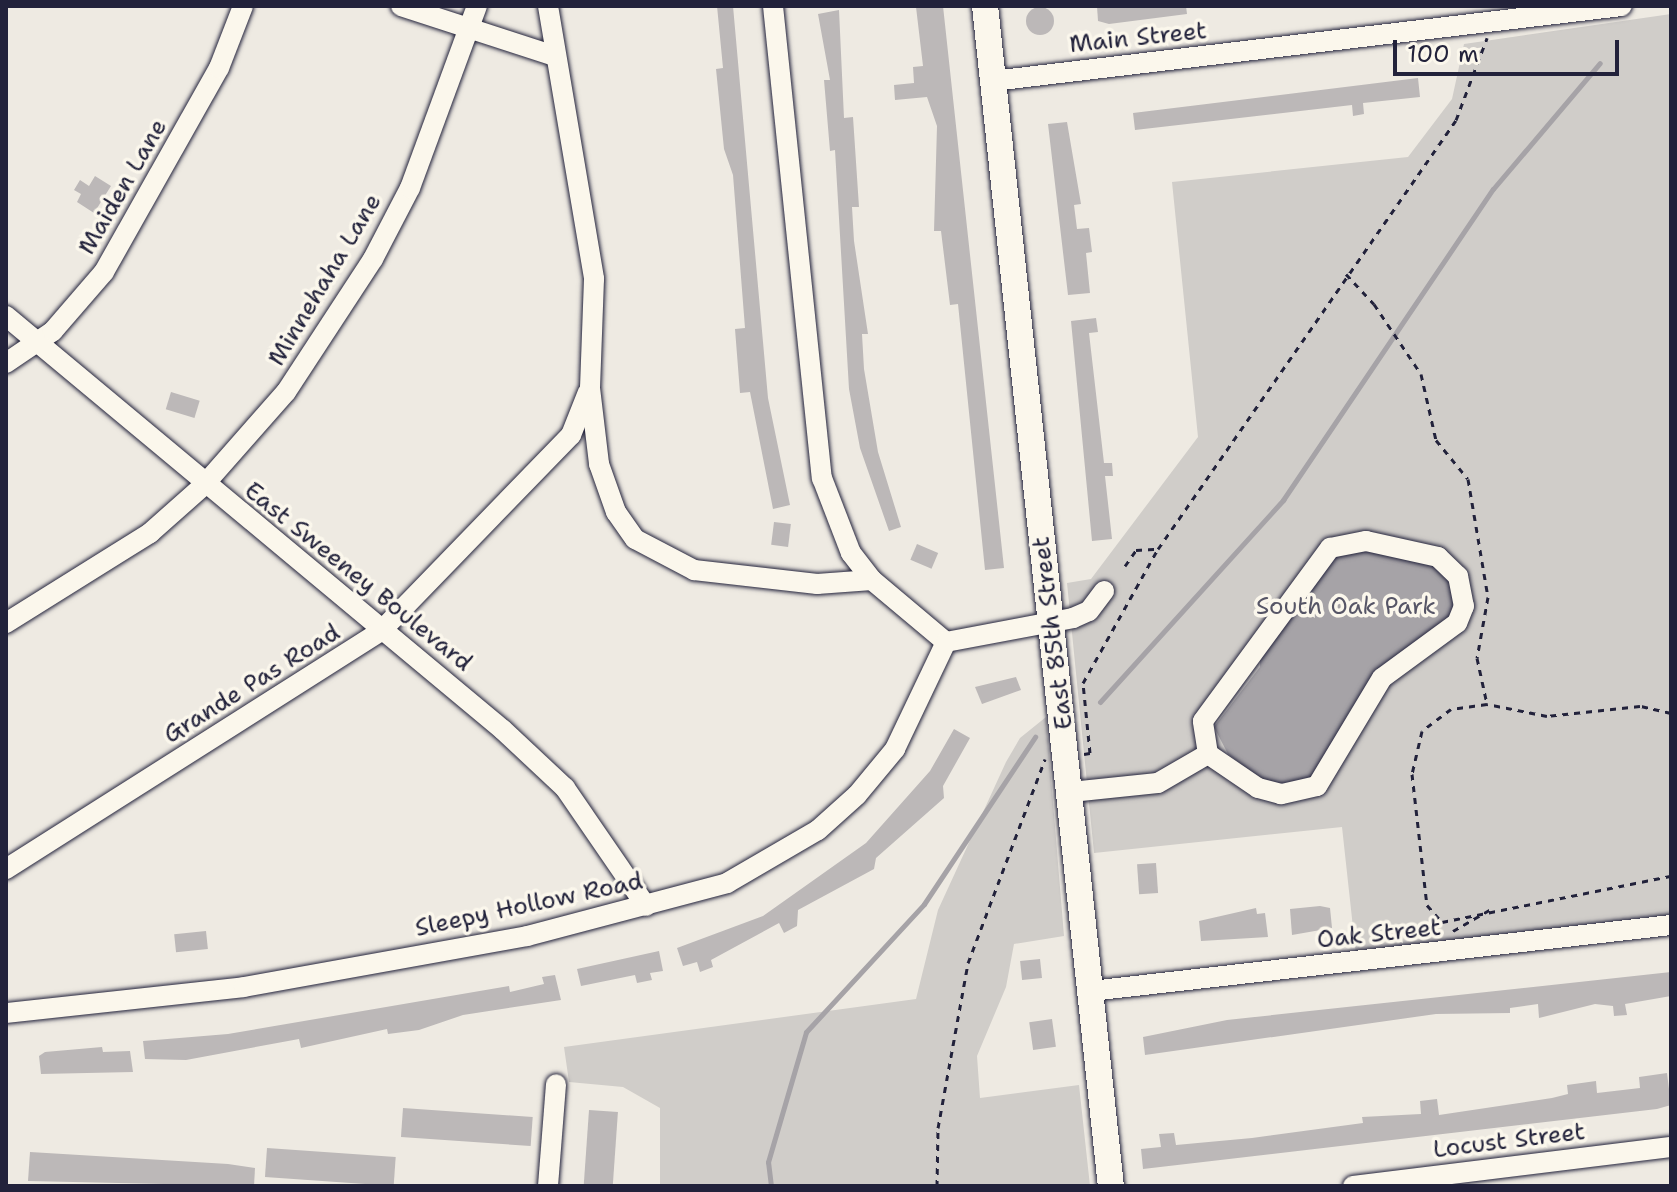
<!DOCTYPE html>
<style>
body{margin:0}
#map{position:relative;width:1677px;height:1192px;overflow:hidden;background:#eeeae2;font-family:"Shantell Sans",sans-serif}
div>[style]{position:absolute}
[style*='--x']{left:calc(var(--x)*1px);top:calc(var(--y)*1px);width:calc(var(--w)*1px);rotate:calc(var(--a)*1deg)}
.green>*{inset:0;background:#d0cdc9}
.water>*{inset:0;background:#a6a3a7}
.stream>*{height:5px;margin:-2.5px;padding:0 2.5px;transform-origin:2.5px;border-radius:2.5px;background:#a6a3a7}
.building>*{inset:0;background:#bcb8b8;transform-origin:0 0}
.round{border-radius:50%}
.path>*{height:3px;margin-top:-1.5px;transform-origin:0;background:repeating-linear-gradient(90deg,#22223b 0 6px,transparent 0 12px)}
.roads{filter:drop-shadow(0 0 2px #22223b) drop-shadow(0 0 2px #22223b)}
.minor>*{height:20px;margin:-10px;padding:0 10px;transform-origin:10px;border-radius:10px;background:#fbf7ec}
.major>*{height:26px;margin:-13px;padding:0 13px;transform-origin:13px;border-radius:13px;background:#fbf7ec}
span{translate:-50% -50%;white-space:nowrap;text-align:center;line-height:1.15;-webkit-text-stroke:7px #fbf7ec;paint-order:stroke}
.street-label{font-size:24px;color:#22223b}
.park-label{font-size:24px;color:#565566}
.frame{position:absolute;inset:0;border:8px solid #22223b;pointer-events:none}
.scale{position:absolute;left:1393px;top:40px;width:226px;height:36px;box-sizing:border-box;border:4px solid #22223b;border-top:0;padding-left:10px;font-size:24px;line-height:28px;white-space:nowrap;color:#22223b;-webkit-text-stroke:6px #fbf7ec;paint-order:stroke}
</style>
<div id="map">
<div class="green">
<i style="clip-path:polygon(1671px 14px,1671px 917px,1356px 955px,1342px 827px,1094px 853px,1067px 583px,1091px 579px,1198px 437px,1172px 182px,1408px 157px,1452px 99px,1464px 44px)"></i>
<i style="clip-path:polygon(1046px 717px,1064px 936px,1014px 944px,1006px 987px,977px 1056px,980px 1098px,1079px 1085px,1090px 1186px,660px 1186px,660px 1108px,623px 1087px,569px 1082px,564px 1047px,916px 999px,938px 910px,1006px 762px,1020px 738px)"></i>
</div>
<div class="water">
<i style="clip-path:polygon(1343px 546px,1436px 561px,1458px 593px,1451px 624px,1381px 672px,1351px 709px,1312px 781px,1293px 786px,1262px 780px,1228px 754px,1214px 727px,1260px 667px,1260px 652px)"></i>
</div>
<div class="stream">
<i style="--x:1100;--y:702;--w:273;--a:-47.8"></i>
<i style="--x:1283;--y:500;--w:375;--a:-56"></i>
<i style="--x:1493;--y:189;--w:165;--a:-49.7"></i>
<i style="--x:771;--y:1186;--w:24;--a:-97"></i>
<i style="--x:768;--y:1162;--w:135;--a:-73.7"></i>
<i style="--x:806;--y:1032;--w:174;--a:-47.3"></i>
<i style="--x:924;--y:904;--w:201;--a:-56.4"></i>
</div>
<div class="building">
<i style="clip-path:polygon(717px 6px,733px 6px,768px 398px,790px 505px,773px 509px,750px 392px,740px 393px,735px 329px,745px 328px,733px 175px,724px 149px,716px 69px,723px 68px)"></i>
<i style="clip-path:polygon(943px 6px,1004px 568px,985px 570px,958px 304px,950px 305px,941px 231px,934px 231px,937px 126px,927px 97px,895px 100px,894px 85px,914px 83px,913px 67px,923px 66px,916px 7px)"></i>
<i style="clip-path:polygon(1097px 6px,1186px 6px,1187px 14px,1109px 24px,1098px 21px)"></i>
<i class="round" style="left:1026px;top:7px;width:28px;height:28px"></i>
<i style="clip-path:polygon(839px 10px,844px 118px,853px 117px,859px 207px,852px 207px,854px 241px,868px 334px,862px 334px,864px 369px,878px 452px,901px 527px,889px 531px,860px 448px,849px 389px,835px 150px,830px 151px,824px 80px,830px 80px,818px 14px)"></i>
<i style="clip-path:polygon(1418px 78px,1420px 97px,1363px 103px,1364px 114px,1353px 116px,1352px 105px,1135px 130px,1133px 113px)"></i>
<i style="clip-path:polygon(1067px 122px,1081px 204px,1074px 205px,1077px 229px,1089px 228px,1092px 252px,1086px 253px,1090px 293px,1068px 295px,1048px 124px)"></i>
<i style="clip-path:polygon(95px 176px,111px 186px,94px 213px,77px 202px,81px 194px,74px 190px,80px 180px,89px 186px)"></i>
<i style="clip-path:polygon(1096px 318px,1098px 332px,1089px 333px,1104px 463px,1112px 463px,1113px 476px,1105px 476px,1112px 539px,1092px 541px,1071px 321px)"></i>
<i style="left:171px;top:392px;width:30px;height:18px;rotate:17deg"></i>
<i style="left:774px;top:522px;width:17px;height:23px;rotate:7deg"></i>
<i style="left:917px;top:544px;width:23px;height:17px;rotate:23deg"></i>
<i style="clip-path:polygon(1016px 677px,1021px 690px,982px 704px,975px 687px)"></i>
<i style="clip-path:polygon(954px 729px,970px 738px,943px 786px,944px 798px,876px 858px,874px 869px,798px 910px,797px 926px,784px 933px,779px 923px,711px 960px,713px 967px,700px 972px,697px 962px,683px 966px,677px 948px,763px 916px,866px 843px,930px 771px)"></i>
<i style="left:1156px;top:863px;width:30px;height:19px;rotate:86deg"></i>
<i style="clip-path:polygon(1320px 906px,1330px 908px,1332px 928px,1292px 935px,1290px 909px)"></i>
<i style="clip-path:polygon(1256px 908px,1257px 914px,1265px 913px,1268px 937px,1201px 941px,1199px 921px)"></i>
<i style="left:206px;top:931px;width:18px;height:32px;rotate:84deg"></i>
<i style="clip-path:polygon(659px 951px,663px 971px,650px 973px,652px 980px,637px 983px,635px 975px,581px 986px,577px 969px)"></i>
<i style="left:1040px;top:959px;width:19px;height:20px;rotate:84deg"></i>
<i style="clip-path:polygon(1671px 972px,1671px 996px,1625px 1004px,1627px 1015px,1614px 1016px,1613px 1006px,1595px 1004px,1539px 1018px,1538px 1004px,1510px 1008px,1510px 1013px,1436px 1014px,1145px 1055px,1143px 1037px,1227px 1020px)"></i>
<i style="clip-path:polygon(555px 975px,561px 1000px,463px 1015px,419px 1030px,388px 1034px,387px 1029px,301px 1048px,299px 1039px,186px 1060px,145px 1059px,143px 1041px,228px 1034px,509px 986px,510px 992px,544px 984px,542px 977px)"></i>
<i style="left:1052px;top:1019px;width:28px;height:23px;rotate:82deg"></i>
<i style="clip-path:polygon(102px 1047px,103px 1052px,130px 1051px,133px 1072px,41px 1074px,39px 1056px,45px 1052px)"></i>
<i style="clip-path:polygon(1667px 1073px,1671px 1105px,1657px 1109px,1143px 1169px,1141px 1149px,1161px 1147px,1159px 1134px,1174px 1133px,1176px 1145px,1252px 1138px,1363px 1123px,1362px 1117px,1421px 1114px,1420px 1101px,1437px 1099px,1439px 1115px,1552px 1098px,1568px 1094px,1567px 1085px,1596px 1081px,1597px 1093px,1640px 1088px,1639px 1077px)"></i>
<i style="left:403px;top:1108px;width:130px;height:29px;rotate:4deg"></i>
<i style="left:589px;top:1110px;width:29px;height:76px;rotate:4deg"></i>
<i style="left:267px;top:1148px;width:129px;height:29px;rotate:4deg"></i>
<i style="clip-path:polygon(30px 1152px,228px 1164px,255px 1168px,254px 1186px,28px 1181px)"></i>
</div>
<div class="path">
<i style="--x:1346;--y:274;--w:41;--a:47"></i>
<i style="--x:1374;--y:304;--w:84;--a:56.1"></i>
<i style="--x:1421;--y:374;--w:68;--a:77.2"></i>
<i style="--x:1436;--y:440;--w:50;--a:50.6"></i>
<i style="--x:1468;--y:479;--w:120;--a:80.4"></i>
<i style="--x:1488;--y:597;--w:62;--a:100.2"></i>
<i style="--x:1477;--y:658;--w:47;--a:77.7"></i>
<i style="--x:1125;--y:566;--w:19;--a:-55"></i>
<i style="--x:1136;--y:550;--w:22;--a:-3"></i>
<i style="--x:1671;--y:713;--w:32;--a:-167"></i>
<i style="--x:1640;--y:706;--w:94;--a:173.9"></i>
<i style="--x:1547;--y:716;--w:61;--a:-168.7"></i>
<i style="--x:1487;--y:704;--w:36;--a:172"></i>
<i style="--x:1451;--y:709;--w:36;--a:143"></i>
<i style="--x:1422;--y:731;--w:44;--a:103.1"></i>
<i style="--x:1412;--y:774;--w:132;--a:83.5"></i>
<i style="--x:1427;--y:905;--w:23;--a:49"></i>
<i style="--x:1442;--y:922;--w:234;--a:-11.4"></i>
<i style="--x:1084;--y:754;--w:6;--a:-9"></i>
<i style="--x:1090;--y:753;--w:70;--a:-95.7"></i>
<i style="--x:1083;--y:683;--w:154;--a:-60.8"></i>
<i style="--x:1158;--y:549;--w:522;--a:-55.21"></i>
<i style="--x:1456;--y:120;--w:88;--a:-69.3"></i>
<i style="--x:1453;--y:931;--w:44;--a:-30.1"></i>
<i style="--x:937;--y:1186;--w:58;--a:-89"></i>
<i style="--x:938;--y:1128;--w:168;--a:-79.7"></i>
<i style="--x:968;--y:963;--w:218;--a:-69.3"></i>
</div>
<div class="roads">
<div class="minor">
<i style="--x:401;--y:6;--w:162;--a:18"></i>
<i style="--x:548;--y:6;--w:277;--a:80.4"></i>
<i style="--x:594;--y:279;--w:109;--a:92.1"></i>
<i style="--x:590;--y:388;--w:77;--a:83.2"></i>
<i style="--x:599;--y:464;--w:51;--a:70.5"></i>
<i style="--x:616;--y:512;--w:33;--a:55"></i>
<i style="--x:635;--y:539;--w:67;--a:27.7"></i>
<i style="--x:694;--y:570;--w:124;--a:6.5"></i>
<i style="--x:817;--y:584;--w:55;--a:-4.2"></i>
<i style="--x:872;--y:580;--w:97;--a:40"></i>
<i style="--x:946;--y:642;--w:129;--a:-10.7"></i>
<i style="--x:1073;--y:618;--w:17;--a:-24"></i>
<i style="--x:1089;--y:611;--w:25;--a:-53"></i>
<i style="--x:773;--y:6;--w:475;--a:84.1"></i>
<i style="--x:822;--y:478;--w:80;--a:68.9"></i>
<i style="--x:851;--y:553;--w:34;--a:52"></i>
<i style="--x:993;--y:81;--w:633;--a:-6.8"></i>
<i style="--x:6;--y:316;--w:647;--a:39.79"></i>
<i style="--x:503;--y:730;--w:85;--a:43.1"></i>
<i style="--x:565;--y:788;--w:143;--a:55.5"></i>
<i style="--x:6;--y:363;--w:57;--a:-34.2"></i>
<i style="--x:53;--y:331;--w:78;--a:-49.2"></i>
<i style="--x:104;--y:272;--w:234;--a:-60.6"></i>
<i style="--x:219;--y:68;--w:66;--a:-68.8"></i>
<i style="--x:6;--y:623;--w:170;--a:-32"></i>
<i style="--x:150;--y:533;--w:72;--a:-41.6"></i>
<i style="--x:204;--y:485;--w:124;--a:-48.6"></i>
<i style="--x:286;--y:392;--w:159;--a:-56.8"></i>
<i style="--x:373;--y:259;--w:80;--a:-62.5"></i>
<i style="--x:410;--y:188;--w:194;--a:-69.8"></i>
<i style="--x:1071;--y:792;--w:87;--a:-5.9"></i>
<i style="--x:1158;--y:783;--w:58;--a:-30.1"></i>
<i style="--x:1208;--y:754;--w:33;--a:-99"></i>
<i style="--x:1203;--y:721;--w:215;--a:-53.7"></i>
<i style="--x:1330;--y:548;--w:37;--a:-11"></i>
<i style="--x:1366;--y:541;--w:74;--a:12.5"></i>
<i style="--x:1438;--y:557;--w:28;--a:44"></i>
<i style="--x:1458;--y:576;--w:31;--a:79"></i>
<i style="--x:1464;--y:606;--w:18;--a:112"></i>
<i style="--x:1457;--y:623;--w:93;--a:143.7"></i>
<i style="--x:1382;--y:678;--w:126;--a:121"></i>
<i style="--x:1317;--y:786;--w:37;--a:167"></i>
<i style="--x:1281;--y:794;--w:24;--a:-165"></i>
<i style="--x:1258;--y:788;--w:60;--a:-145.8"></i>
<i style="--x:6;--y:869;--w:444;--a:-32.4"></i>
<i style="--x:381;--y:631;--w:273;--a:-45.9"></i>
<i style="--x:571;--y:435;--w:46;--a:-68.4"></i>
<i style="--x:1091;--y:991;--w:584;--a:-6.49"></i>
<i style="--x:6;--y:1013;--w:239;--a:-6.2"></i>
<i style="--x:244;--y:987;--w:288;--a:-10.2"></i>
<i style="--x:527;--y:936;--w:207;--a:-14.8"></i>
<i style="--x:727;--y:883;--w:105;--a:-30.2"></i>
<i style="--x:818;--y:830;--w:52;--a:-41.9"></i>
<i style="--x:857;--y:795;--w:60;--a:-50.4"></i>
<i style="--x:895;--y:749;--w:119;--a:-64.5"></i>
<i style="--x:548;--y:1186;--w:102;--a:-85.5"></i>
<i style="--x:1353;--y:1186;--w:320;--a:-7"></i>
</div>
<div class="major">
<i style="--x:985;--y:6;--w:1187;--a:83.91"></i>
</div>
</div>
<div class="street-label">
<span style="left:1138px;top:38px;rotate:-6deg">Main Street</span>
<span style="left:123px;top:187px;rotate:-60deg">Maiden Lane</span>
<span style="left:325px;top:280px;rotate:-59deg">Minnehaha Lane</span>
<span style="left:358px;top:577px;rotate:39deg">East Sweeney Boulevard</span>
<span style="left:1053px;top:633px;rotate:-97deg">East 85th Street</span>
<span style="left:252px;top:684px;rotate:-32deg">Grande Pas Road</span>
<span style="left:529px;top:905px;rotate:-12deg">Sleepy Hollow Road</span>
<span style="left:1379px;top:934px;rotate:-6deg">Oak Street</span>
<span style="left:1509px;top:1141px;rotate:-7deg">Locust Street</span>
</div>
<div class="park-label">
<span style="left:1346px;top:607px">South Oak Park</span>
</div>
<div class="frame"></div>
<div class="scale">100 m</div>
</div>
